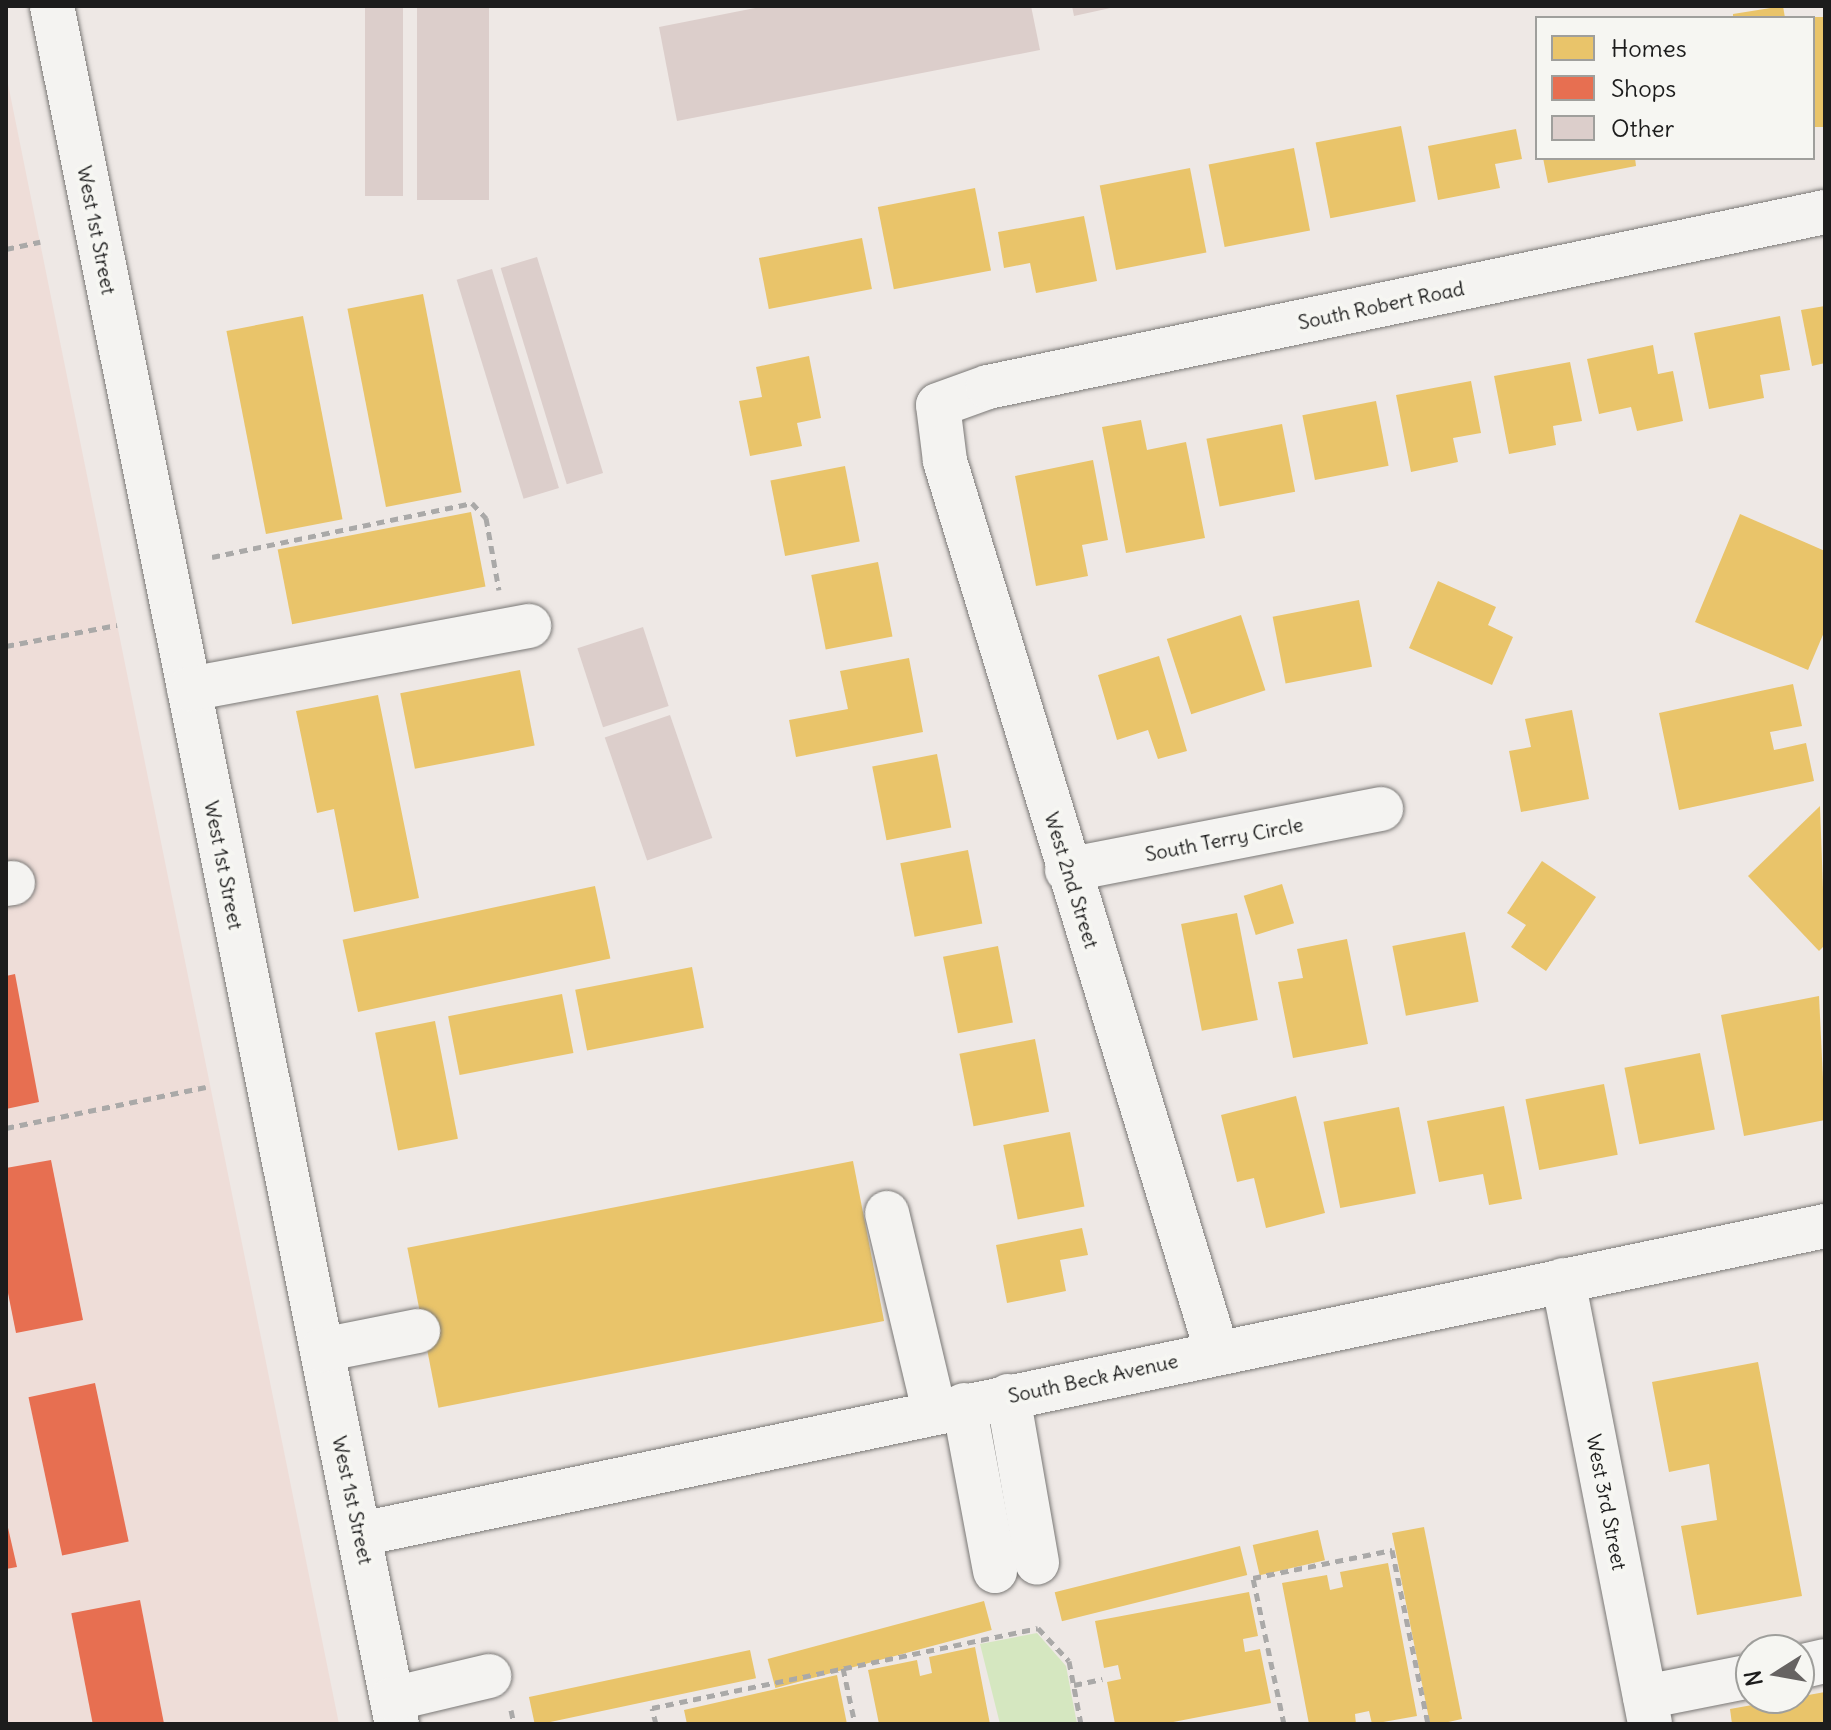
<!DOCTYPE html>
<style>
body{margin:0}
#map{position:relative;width:1831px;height:1730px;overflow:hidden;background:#eee8e5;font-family:Delius,sans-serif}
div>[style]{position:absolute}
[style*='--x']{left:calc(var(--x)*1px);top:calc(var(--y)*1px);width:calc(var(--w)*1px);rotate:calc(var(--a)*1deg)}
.built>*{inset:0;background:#eeddd8}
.green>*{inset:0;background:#d5e7c0}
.homes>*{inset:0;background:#e9c46a;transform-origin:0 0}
.shops>*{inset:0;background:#e76f51;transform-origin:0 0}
.building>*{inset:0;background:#dccecb;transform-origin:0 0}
.path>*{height:5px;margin-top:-2.5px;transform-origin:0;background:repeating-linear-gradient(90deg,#aaa9a8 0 8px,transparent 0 14px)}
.roads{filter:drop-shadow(0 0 2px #7a7876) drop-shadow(0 0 2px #7a7876)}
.minor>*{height:44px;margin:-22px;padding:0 22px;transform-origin:22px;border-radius:22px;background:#f4f3f1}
span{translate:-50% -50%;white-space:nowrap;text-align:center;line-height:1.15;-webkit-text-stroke:8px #f6f6f2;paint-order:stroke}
.street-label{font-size:20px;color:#1c1c1c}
.frame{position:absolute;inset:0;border:8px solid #1c1c1c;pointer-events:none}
.legend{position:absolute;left:1535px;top:16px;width:280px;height:144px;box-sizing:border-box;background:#f6f6f2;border:2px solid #9f9f9c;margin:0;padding:10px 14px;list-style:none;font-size:24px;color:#1c1c1c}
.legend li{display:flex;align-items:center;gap:16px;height:40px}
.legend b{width:40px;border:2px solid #9f9f9c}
.north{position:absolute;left:1735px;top:1634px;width:80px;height:80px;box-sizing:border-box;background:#f6f6f2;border:2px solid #9f9f9c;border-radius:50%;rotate:259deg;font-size:22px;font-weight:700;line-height:32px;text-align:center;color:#1c1c1c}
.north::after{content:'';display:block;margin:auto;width:28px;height:36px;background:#666362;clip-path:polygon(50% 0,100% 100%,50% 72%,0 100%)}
</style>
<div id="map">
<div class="built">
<i style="clip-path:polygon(6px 74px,339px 1724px,6px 1724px)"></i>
</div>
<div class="green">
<i style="clip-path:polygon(1037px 1633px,1066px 1666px,1077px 1724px,1000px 1724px,980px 1644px)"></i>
</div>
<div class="homes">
<i style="clip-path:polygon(1783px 6px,1785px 18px,1733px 18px,1733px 14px)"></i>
<i style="left:1825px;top:17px;width:110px;height:12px;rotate:90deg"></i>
<i style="left:1401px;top:126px;width:77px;height:87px;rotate:79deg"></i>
<i style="clip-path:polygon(1516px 129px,1522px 159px,1495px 164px,1500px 188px,1438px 200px,1428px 146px)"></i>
<i style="left:1294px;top:148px;width:84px;height:87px;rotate:79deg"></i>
<i style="clip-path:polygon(1543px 158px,1635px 158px,1636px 166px,1548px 183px)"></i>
<i style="left:1190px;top:168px;width:86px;height:92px;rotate:79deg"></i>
<i style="left:975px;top:188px;width:84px;height:99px;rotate:79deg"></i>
<i style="clip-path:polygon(1084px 216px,1097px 281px,1036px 293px,1030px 263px,1004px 268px,998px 232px)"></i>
<i style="left:862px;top:238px;width:52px;height:105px;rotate:79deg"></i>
<i style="left:423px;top:294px;width:202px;height:77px;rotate:79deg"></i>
<i style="clip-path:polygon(1825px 306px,1825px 363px,1812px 366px,1801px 310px)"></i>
<i style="left:303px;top:316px;width:207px;height:78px;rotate:79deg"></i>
<i style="clip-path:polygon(1780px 316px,1790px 370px,1760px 375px,1764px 398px,1709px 409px,1694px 333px)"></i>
<i style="clip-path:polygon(1653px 345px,1658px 374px,1673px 371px,1683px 421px,1637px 431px,1631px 407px,1599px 414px,1587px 359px)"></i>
<i style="clip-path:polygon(809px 356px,821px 418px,797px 423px,802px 446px,750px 456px,739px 401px,762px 397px,756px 367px)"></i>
<i style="clip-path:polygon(1570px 362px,1582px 421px,1553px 426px,1556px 445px,1509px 454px,1494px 376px)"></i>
<i style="clip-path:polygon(1471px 381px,1481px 433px,1453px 438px,1458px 462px,1411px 472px,1396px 395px)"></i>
<i style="left:1376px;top:401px;width:66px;height:75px;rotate:79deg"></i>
<i style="clip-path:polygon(1141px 420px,1147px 450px,1186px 442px,1205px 538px,1126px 553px,1102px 427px)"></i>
<i style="left:1282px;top:424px;width:69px;height:77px;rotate:79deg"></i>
<i style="clip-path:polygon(1093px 460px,1108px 540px,1082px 545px,1088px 576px,1036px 586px,1015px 476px)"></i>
<i style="left:845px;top:466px;width:77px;height:76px;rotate:79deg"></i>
<i style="left:471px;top:512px;width:76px;height:197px;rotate:79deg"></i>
<i style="clip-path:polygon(1740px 514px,1825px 551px,1825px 630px,1808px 670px,1695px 622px)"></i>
<i style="left:878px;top:562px;width:76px;height:68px;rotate:79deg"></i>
<i style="clip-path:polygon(1438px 581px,1496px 607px,1488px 625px,1513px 637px,1492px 685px,1409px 648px)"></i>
<i style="left:1359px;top:600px;width:68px;height:88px;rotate:79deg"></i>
<i style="left:1241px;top:615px;width:79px;height:78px;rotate:72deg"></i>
<i style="clip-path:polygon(1159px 656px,1187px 751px,1158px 759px,1148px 730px,1117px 740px,1098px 675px)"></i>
<i style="clip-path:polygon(909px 658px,923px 732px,796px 757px,789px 720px,848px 709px,840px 671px)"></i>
<i style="left:520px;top:670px;width:77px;height:122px;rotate:79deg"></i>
<i style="clip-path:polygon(1793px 684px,1802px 726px,1770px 732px,1774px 750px,1806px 743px,1814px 781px,1679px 810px,1659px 713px)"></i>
<i style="clip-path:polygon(378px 695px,419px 898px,354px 912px,334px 809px,317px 813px,296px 711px)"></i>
<i style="clip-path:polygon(1572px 710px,1589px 799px,1521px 812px,1509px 751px,1531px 747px,1525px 719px)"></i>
<i style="left:937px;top:754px;width:75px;height:66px;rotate:79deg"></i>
<i style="clip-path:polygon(1820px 806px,1825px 945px,1819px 951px,1748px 876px)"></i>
<i style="left:968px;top:850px;width:75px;height:69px;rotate:79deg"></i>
<i style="clip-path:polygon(1542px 861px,1596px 897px,1546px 971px,1511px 947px,1526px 925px,1507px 913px)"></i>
<i style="left:1282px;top:884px;width:41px;height:40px;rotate:73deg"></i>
<i style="left:595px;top:886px;width:74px;height:258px;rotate:78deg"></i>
<i style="left:1237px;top:913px;width:109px;height:57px;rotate:79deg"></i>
<i style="left:1465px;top:932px;width:71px;height:74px;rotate:79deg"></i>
<i style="clip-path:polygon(1347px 939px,1368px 1044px,1293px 1058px,1278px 982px,1303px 978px,1297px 949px)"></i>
<i style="left:998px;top:946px;width:78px;height:56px;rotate:79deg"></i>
<i style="left:692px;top:967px;width:62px;height:119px;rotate:79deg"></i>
<i style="left:562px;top:994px;width:60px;height:116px;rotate:79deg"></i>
<i style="clip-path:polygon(1819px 996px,1825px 1120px,1744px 1136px,1721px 1015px)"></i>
<i style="left:435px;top:1021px;width:120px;height:61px;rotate:79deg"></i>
<i style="left:1035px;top:1039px;width:74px;height:77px;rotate:79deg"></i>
<i style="left:1700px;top:1053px;width:78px;height:77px;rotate:79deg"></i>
<i style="left:1604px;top:1084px;width:72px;height:80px;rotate:79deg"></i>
<i style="clip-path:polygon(1296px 1096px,1325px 1213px,1266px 1228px,1254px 1178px,1237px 1182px,1221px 1115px)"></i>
<i style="clip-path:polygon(1504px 1106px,1522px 1199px,1489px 1205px,1483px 1174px,1439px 1182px,1427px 1121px)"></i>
<i style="left:1399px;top:1107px;width:88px;height:77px;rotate:79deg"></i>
<i style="left:1070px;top:1132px;width:76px;height:68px;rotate:79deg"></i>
<i style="left:853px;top:1161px;width:163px;height:454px;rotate:79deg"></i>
<i style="clip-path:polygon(1082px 1228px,1088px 1255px,1060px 1260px,1066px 1291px,1007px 1303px,996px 1245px)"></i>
<i style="clip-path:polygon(1758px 1362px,1802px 1596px,1697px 1615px,1681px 1526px,1717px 1520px,1709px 1464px,1669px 1472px,1652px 1382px)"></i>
<i style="clip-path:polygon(1424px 1527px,1462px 1719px,1439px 1724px,1430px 1724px,1392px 1533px)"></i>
<i style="left:1318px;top:1530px;width:31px;height:67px;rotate:77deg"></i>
<i style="left:1240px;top:1546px;width:30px;height:191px;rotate:76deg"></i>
<i style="clip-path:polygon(1388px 1563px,1417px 1716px,1372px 1724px,1369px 1711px,1355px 1714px,1356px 1724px,1309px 1724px,1282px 1583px,1327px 1575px,1330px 1590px,1343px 1587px,1340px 1572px)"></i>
<i style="clip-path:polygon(1249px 1592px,1258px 1636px,1243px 1639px,1245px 1652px,1260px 1649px,1271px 1703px,1163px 1724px,1115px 1724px,1107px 1682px,1121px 1679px,1118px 1665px,1104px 1668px,1095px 1621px)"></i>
<i style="left:984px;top:1601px;width:30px;height:224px;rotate:75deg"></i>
<i style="clip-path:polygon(975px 1647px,990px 1724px,879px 1724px,868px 1670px,917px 1660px,920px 1676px,932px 1673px,929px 1657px)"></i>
<i style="left:750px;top:1650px;width:29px;height:226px;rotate:78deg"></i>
<i style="clip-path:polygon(837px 1675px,847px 1724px,687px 1724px,684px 1710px)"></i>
<i style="clip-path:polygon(1825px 1692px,1825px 1724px,1732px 1724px,1730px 1709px)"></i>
</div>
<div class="shops">
<i style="clip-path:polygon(15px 974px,39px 1102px,6px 1109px,6px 976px)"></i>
<i style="clip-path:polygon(51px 1160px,83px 1320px,16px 1333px,6px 1283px,6px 1168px)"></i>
<i style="left:95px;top:1383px;width:162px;height:68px;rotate:78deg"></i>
<i style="clip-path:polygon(6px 1519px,17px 1567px,6px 1569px)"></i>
<i style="left:140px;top:1600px;width:126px;height:70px;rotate:79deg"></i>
</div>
<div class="building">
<i style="left:365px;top:6px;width:38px;height:190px"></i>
<i style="left:417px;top:6px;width:72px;height:194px"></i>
<i style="clip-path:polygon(765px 6px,1031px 6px,1040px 50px,677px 121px,659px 27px)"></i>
<i style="clip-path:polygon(1072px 6px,1115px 6px,1115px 7px,1074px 16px)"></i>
<i style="left:537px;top:257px;width:226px;height:38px;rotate:73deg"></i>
<i style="left:492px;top:269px;width:229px;height:37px;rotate:73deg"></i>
<i style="left:643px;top:627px;width:83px;height:69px;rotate:72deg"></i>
<i style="left:670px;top:715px;width:130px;height:69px;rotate:71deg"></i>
</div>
<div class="path">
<i style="--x:6;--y:249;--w:35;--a:-12"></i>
<i style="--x:212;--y:557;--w:266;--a:-11.7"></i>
<i style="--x:472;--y:503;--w:21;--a:47"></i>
<i style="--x:486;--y:518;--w:73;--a:79.8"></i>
<i style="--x:6;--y:646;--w:113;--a:-10.7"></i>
<i style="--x:6;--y:1128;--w:204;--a:-11.6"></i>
<i style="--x:843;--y:1668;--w:57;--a:77.9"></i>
<i style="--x:1074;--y:1685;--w:29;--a:-12"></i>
<i style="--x:511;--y:1710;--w:14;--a:78"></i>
<i style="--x:656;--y:1724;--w:16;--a:-104"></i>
<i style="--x:652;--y:1708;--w:394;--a:-11.7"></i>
<i style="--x:1038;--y:1628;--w:45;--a:46.8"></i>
<i style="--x:1069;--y:1661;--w:64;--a:79.2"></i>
<i style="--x:1284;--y:1724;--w:149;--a:-102"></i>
<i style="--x:1253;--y:1578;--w:142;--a:-11.4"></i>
<i style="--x:1392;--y:1550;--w:178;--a:78.3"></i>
</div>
<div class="roads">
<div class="minor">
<i style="--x:52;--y:6;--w:1752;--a:78.65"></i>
<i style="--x:189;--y:689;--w:346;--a:-10.5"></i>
<i style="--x:1067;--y:870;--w:320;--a:-11"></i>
<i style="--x:6;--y:884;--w:7;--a:-8"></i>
<i style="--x:887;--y:1213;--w:204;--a:76.6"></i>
<i style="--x:1563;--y:1280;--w:452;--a:78.9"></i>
<i style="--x:322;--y:1350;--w:98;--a:-11.2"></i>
<i style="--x:1217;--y:1352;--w:932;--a:-106.98"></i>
<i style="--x:945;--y:461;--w:56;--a:-97.1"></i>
<i style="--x:938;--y:405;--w:53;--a:-19.8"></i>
<i style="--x:988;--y:387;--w:855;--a:-11.81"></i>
<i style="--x:1008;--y:1396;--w:169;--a:80.1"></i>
<i style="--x:964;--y:1405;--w:169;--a:79.4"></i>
<i style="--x:361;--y:1534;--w:1496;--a:-11.88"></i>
<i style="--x:1799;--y:1667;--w:27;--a:-13"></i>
<i style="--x:1645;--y:1697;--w:108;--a:-11.2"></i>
<i style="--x:392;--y:1699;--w:100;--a:-13.3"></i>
</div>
</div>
<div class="street-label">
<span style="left:97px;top:230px;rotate:79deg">West 1st Street</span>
<span style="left:1381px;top:305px;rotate:-12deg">South Robert Road</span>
<span style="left:1224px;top:839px;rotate:-11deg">South Terry Circle</span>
<span style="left:224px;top:865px;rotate:79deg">West 1st Street</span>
<span style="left:1072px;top:880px;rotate:73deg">West 2nd Street</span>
<span style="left:1093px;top:1378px;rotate:-12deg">South Beck Avenue</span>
<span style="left:353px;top:1500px;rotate:78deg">West 1st Street</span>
<span style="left:1607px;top:1502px;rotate:79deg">West 3rd Street</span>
</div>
<div class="frame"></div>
<ul class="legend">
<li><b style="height:22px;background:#e9c46a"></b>Homes</li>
<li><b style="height:22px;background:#e76f51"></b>Shops</li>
<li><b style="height:22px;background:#dccecb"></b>Other</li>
</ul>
<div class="north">N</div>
</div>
